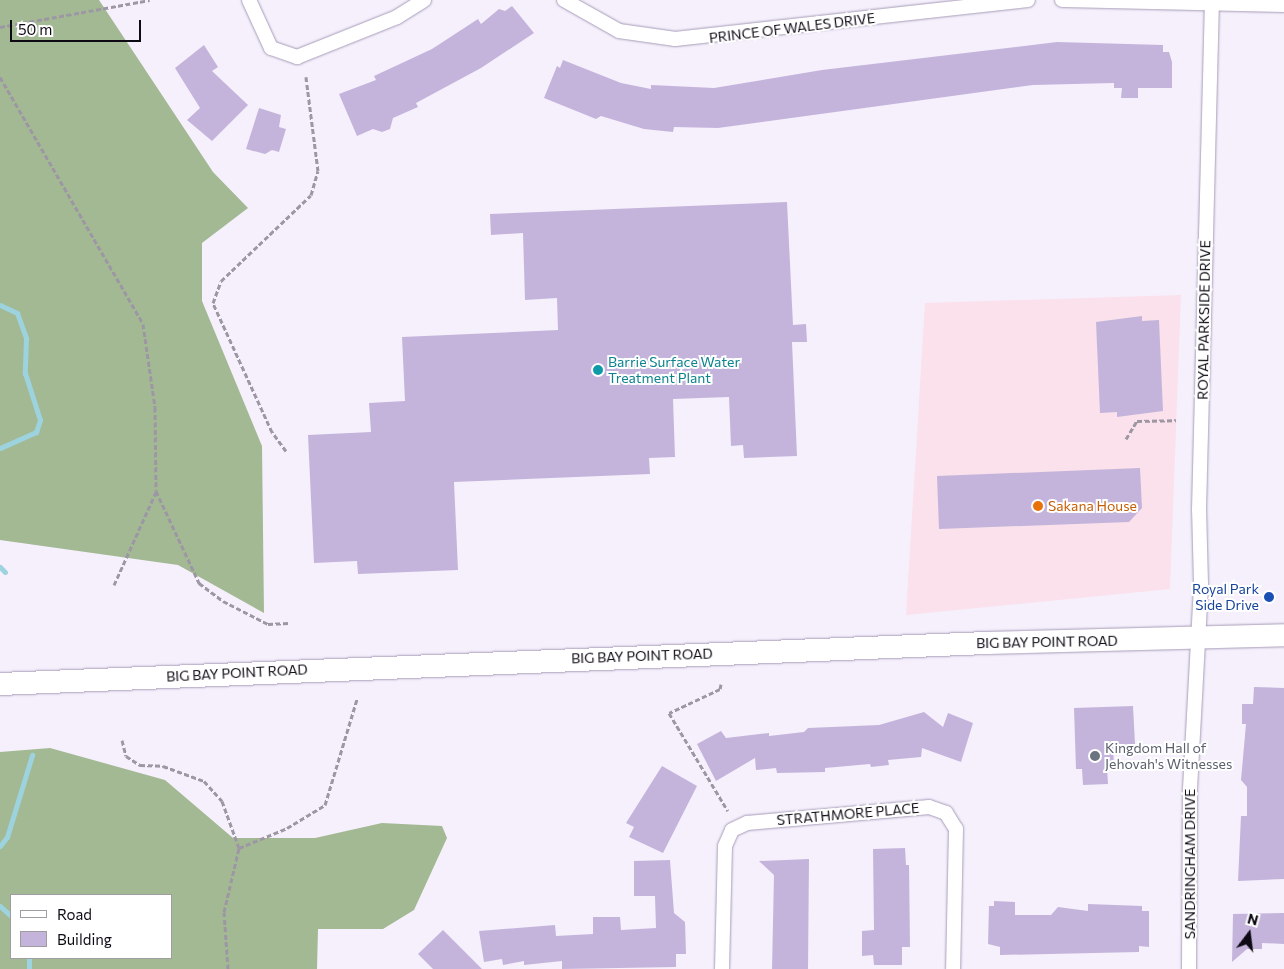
<!DOCTYPE html>
<style>
body{margin:0}
#map{position:relative;width:1284px;height:969px;overflow:hidden;background:#f5f0fc;font-family:Commissioner,sans-serif}
div>[style]{position:absolute}
[style*='--x']{left:calc(var(--x)*1px);top:calc(var(--y)*1px);width:calc(var(--w)*1px);rotate:calc(var(--a)*1deg)}
.commercial>*{inset:0;background:#fae1eb}
.forest>*{inset:0;background:#a3b994}
.stream>*{height:5px;margin:-2.5px;padding:0 2.5px;transform-origin:2.5px;border-radius:2.5px;background:#9dd3de}
.building>*{inset:0;background:#c4b4dc}
.path>*{height:3px;margin-top:-1.5px;transform-origin:0;background:repeating-linear-gradient(90deg,#9c97a3 0 5px,transparent 0 7.5px)}
.roads{filter:drop-shadow(0 0 1px #a89cb8) drop-shadow(0 0 1px #a89cb8)}
.street>*{height:14px;margin:-7px;padding:0 7px;transform-origin:7px;border-radius:7px;background:#fff}
.primary>*{height:22px;margin:-11px;padding:0 11px;transform-origin:11px;border-radius:11px;background:#fff}
.dots>*{width:14px;height:14px;translate:-50% -50%;box-sizing:border-box;border:2px solid #fff;border-radius:50%}
span{translate:-50% -50%;white-space:nowrap;text-align:center;line-height:1.15;-webkit-text-stroke:4px #fff;paint-order:stroke}
.street-label{font-size:14px;color:#0e0a14}
.culture-label{font-size:14px;color:#0d838f}
.left{translate:0 -50%;text-align:left}
.food-label{font-size:14px;color:#c56008}
.transit-label{font-size:14px;color:#164399}
.right{translate:-100% -50%;text-align:right}
.worship-label{font-size:14px;color:#5b616d}
.legend{position:absolute;left:10px;top:894px;width:162px;height:65px;box-sizing:border-box;background:#fff;border:1px solid #9f9da1;margin:0;padding:6px 9px;list-style:none;font-size:15px;color:#0e0a14}
.legend li{display:flex;align-items:center;gap:10px;height:25px}
.legend b{width:25px;border:1px solid #9f9da1}
.north{position:absolute;left:1224px;top:909px;width:50px;height:50px;-webkit-text-stroke:4px #fff;paint-order:stroke;rotate:15deg;font-size:14px;font-weight:700;line-height:20px;text-align:center;color:#0e0a14}
.north::after{content:'';display:block;margin:auto;width:18px;height:22px;background:#0e0a14;clip-path:polygon(50% 0,100% 100%,50% 72%,0 100%)}
.scale{position:absolute;left:10px;top:20px;width:131px;height:22px;box-sizing:border-box;border:2px solid #0e0a14;border-top:0;padding-left:6px;font-size:15px;line-height:18px;white-space:nowrap;color:#0e0a14;-webkit-text-stroke:4px #fff;paint-order:stroke}
</style>
<div id="map">
<div class="commercial">
<i style="clip-path:polygon(1181px 295px,1170px 589px,906px 615px,925px 303px)"></i>
</div>
<div class="forest">
<i style="clip-path:polygon(0 0,99px 0,213px 172px,248px 208px,202px 243px,202px 301px,262px 446px,264px 613px,178px 565px,0 540px)"></i>
<i style="clip-path:polygon(evenodd,50px 748px,165px 780px,233px 838px,315px 838px,382px 823px,442px 826px,447px 838px,414px 910px,383px 929px,318px 929px,317px 969px,0 969px,0 752px,50px 748px,171px 895px,171px 958px,11px 958px,11px 895px,171px 895px)"></i>
</div>
<div class="stream">
<i style="--x:0;--y:305;--w:19;--a:25"></i>
<i style="--x:17;--y:313;--w:27;--a:70"></i>
<i style="--x:26;--y:338;--w:35;--a:92"></i>
<i style="--x:25;--y:373;--w:49;--a:72.3"></i>
<i style="--x:40;--y:420;--w:13;--a:108"></i>
<i style="--x:36;--y:432;--w:39;--a:156"></i>
<i style="--x:0;--y:567;--w:7;--a:45"></i>
<i style="--x:0;--y:846;--w:11;--a:-52"></i>
<i style="--x:7;--y:837;--w:86;--a:-73"></i>
<i style="--x:0;--y:906;--w:15;--a:42"></i>
<i style="--x:29;--y:958;--w:11;--a:90"></i>
</div>
<div class="building">
<i style="clip-path:polygon(512px 6px,534px 33px,481px 68px,416px 103px,418px 107px,393px 118px,390px 129px,382px 132px,373px 129px,357px 136px,339px 94px,376px 80px,374px 76px,432px 49px,478px 19px,481px 24px,499px 9px,505px 11px)"></i>
<i style="clip-path:polygon(1057px 42px,1163px 45px,1163px 52px,1169px 52px,1172px 62px,1172px 88px,1138px 88px,1138px 98px,1121px 98px,1122px 88px,1114px 88px,1114px 83px,1033px 85px,718px 128px,674px 127px,673px 132px,644px 129px,601px 116px,596px 119px,544px 98px,557px 66px,560px 68px,563px 60px,621px 83px,651px 89px,651px 85px,714px 88px,822px 70px)"></i>
<i style="clip-path:polygon(204px 45px,218px 67px,212px 71px,248px 105px,212px 141px,187px 120px,200px 108px,175px 68px)"></i>
<i style="clip-path:polygon(259px 108px,281px 115px,279px 127px,286px 129px,279px 152px,272px 150px,265px 154px,246px 149px)"></i>
<i style="clip-path:polygon(787px 202px,793px 325px,806px 324px,807px 342px,792px 342px,797px 456px,744px 458px,743px 445px,731px 446px,729px 397px,673px 399px,675px 457px,649px 458px,650px 474px,454px 482px,458px 570px,358px 574px,357px 561px,314px 563px,308px 435px,371px 432px,369px 403px,405px 401px,402px 337px,558px 330px,557px 298px,525px 300px,523px 233px,491px 235px,490px 214px)"></i>
<i style="clip-path:polygon(1142px 316px,1142px 321px,1159px 320px,1163px 411px,1117px 417px,1117px 412px,1100px 413px,1096px 322px)"></i>
<i style="clip-path:polygon(1140px 468px,1142px 508px,1129px 522px,939px 529px,937px 476px)"></i>
<i style="clip-path:polygon(1254px 687px,1284px 688px,1284px 879px,1238px 881px,1241px 816px,1247px 816px,1247px 787px,1241px 780px,1246px 724px,1242px 724px,1242px 704px,1253px 704px)"></i>
<i style="clip-path:polygon(1133px 706px,1135px 744px,1113px 745px,1114px 768px,1107px 768px,1108px 784px,1083px 785px,1082px 769px,1076px 769px,1074px 708px)"></i>
<i style="clip-path:polygon(924px 712px,943px 727px,948px 713px,973px 723px,961px 762px,922px 748px,921px 757px,888px 760px,889px 765px,871px 767px,870px 764px,825px 768px,825px 772px,777px 773px,776px 768px,756px 770px,755px 758px,716px 781px,697px 744px,721px 731px,726px 738px,769px 733px,769px 736px,804px 732px,808px 728px,879px 725px)"></i>
<i style="clip-path:polygon(662px 766px,697px 786px,663px 853px,629px 837px,634px 827px,626px 823px)"></i>
<i style="clip-path:polygon(905px 848px,906px 865px,909px 865px,910px 947px,902px 947px,902px 965px,874px 965px,873px 955px,862px 956px,862px 931px,874px 930px,873px 849px)"></i>
<i style="clip-path:polygon(809px 859px,808px 969px,772px 969px,774px 875px,759px 861px)"></i>
<i style="clip-path:polygon(670px 860px,674px 913px,685px 922px,686px 954px,676px 954px,676px 967px,562px 969px,562px 961px,524px 965px,524px 961px,503px 965px,502px 959px,484px 962px,479px 931px,555px 925px,556px 936px,593px 934px,593px 917px,620px 917px,621px 930px,656px 928px,655px 896px,634px 896px,634px 861px)"></i>
<i style="clip-path:polygon(994px 901px,1015px 902px,1015px 915px,1051px 915px,1058px 907px,1088px 911px,1088px 904px,1142px 906px,1142px 911px,1149px 911px,1149px 947px,1139px 946px,1139px 952px,1000px 955px,1000px 947px,988px 944px,989px 906px,994px 906px)"></i>
<i style="clip-path:polygon(1284px 913px,1284px 944px,1262px 943px,1262px 949px,1247px 949px,1232px 962px,1233px 914px)"></i>
<i style="clip-path:polygon(443px 930px,482px 969px,433px 969px,418px 954px)"></i>
</div>
<div class="path">
<i style="--x:0;--y:27;--w:152;--a:-10.2"></i>
<i style="--x:0;--y:77;--w:285;--a:59.9"></i>
<i style="--x:143;--y:324;--w:84;--a:81.8"></i>
<i style="--x:155;--y:407;--w:84;--a:89.3"></i>
<i style="--x:156;--y:491;--w:102;--a:64.9"></i>
<i style="--x:199;--y:583;--w:30;--a:37"></i>
<i style="--x:223;--y:601;--w:51;--a:27.1"></i>
<i style="--x:268;--y:624;--w:21;--a:-3"></i>
<i style="--x:1126;--y:439;--w:21;--a:-59"></i>
<i style="--x:1137;--y:421;--w:39;--a:-1"></i>
<i style="--x:286;--y:451;--w:24;--a:-126"></i>
<i style="--x:272;--y:432;--w:142;--a:-114.6"></i>
<i style="--x:213;--y:303;--w:23;--a:-70"></i>
<i style="--x:221;--y:281;--w:124;--a:-43.7"></i>
<i style="--x:311;--y:195;--w:25;--a:-74"></i>
<i style="--x:318;--y:171;--w:95;--a:-97.3"></i>
<i style="--x:114;--y:585;--w:102;--a:-65.7"></i>
<i style="--x:721;--y:684;--w:5;--a:101"></i>
<i style="--x:720;--y:689;--w:56;--a:154.8"></i>
<i style="--x:669;--y:713;--w:114;--a:59"></i>
<i style="--x:122;--y:740;--w:16;--a:76"></i>
<i style="--x:126;--y:756;--w:17;--a:33"></i>
<i style="--x:140;--y:765;--w:23;--a:2"></i>
<i style="--x:163;--y:766;--w:44;--a:20.1"></i>
<i style="--x:204;--y:781;--w:27;--a:48"></i>
<i style="--x:222;--y:801;--w:50;--a:70.1"></i>
<i style="--x:228;--y:969;--w:57;--a:-94"></i>
<i style="--x:224;--y:912;--w:66;--a:-76.8"></i>
<i style="--x:239;--y:848;--w:52;--a:-22.6"></i>
<i style="--x:287;--y:828;--w:44;--a:-31.2"></i>
<i style="--x:325;--y:805;--w:111;--a:-73.2"></i>
</div>
<div class="roads">
<div class="street">
<i style="--x:249;--y:0;--w:53;--a:65.4"></i>
<i style="--x:271;--y:48;--w:28;--a:19"></i>
<i style="--x:297;--y:57;--w:108;--a:-21.8"></i>
<i style="--x:397;--y:17;--w:32;--a:-32"></i>
<i style="--x:564;--y:0;--w:63;--a:29.4"></i>
<i style="--x:619;--y:31;--w:57;--a:8.1"></i>
<i style="--x:675;--y:39;--w:355;--a:-6.3"></i>
<i style="--x:1062;--y:0;--w:222;--a:1.3"></i>
<i style="--x:722;--y:969;--w:123;--a:-88.6"></i>
<i style="--x:725;--y:846;--w:17;--a:-66"></i>
<i style="--x:732;--y:830;--w:17;--a:-25"></i>
<i style="--x:747;--y:823;--w:183;--a:-5"></i>
<i style="--x:929;--y:807;--w:18;--a:19"></i>
<i style="--x:946;--y:813;--w:19;--a:58"></i>
<i style="--x:956;--y:829;--w:140;--a:91.2"></i>
<i style="--x:1189;--y:969;--w:180;--a:-89.7"></i>
<i style="--x:1190;--y:789;--w:205;--a:-86.9"></i>
<i style="--x:1201;--y:584;--w:74;--a:-91.5"></i>
<i style="--x:1199;--y:510;--w:510;--a:-88.54"></i>
</div>
<div class="primary">
<i style="--x:0;--y:684;--w:989;--a:-2.38"></i>
<i style="--x:988;--y:643;--w:296;--a:-1.5"></i>
</div>
</div>
<div class="dots">
<i style="left:598px;top:370px;background:#0f9aa8"></i>
<i style="left:1038px;top:506px;background:#e8710a"></i>
<i style="left:1269px;top:597px;background:#1a4fb4"></i>
<i style="left:1095px;top:756px;background:#6b7280"></i>
</div>
<div class="street-label">
<span style="left:792px;top:28px;rotate:-7deg">PRINCE OF WALES DRIVE</span>
<span style="left:1204px;top:320px;rotate:-89deg">ROYAL PARKSIDE DRIVE</span>
<span style="left:1047px;top:642px;rotate:-1deg">BIG BAY POINT ROAD</span>
<span style="left:642px;top:656px;rotate:-2deg">BIG BAY POINT ROAD</span>
<span style="left:237px;top:673px;rotate:-3deg">BIG BAY POINT ROAD</span>
<span style="left:848px;top:814px;rotate:-5deg">STRATHMORE PLACE</span>
<span style="left:1190px;top:864px;rotate:-90deg">SANDRINGHAM DRIVE</span>
</div>
<div class="culture-label">
<span class="left" style="left:608px;top:370px">Barrie Surface Water<br>Treatment Plant</span>
</div>
<div class="food-label">
<span class="left" style="left:1048px;top:506px">Sakana House</span>
</div>
<div class="transit-label">
<span class="right" style="left:1259px;top:597px">Royal Park<br>Side Drive</span>
</div>
<div class="worship-label">
<span class="left" style="left:1105px;top:756px">Kingdom Hall of<br>Jehovah's Witnesses</span>
</div>
<ul class="legend">
<li><b style="height:6px;background:#fff"></b>Road</li>
<li><b style="height:14px;background:#c4b4dc"></b>Building</li>
</ul>
<div class="north">N</div>
<div class="scale">50 m</div>
</div>
